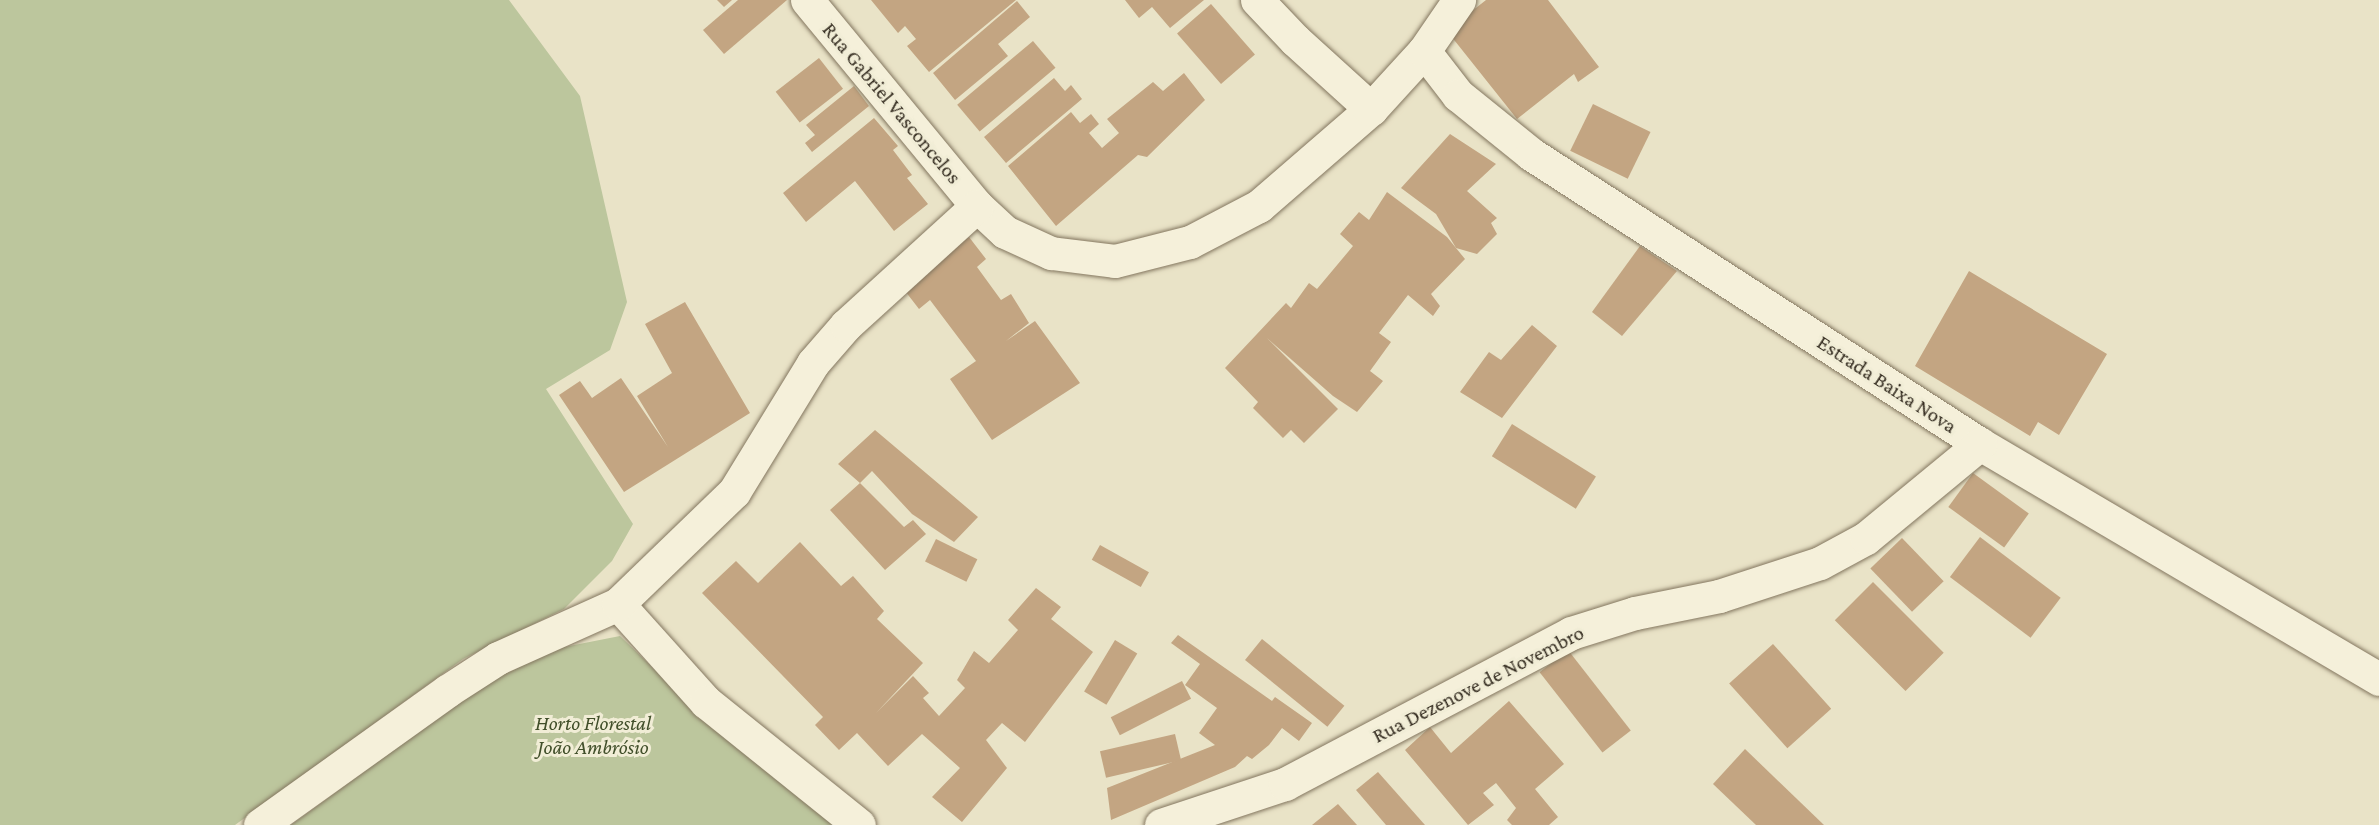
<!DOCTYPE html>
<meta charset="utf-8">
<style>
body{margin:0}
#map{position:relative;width:2379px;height:825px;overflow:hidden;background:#e9e3c7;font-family:"Crimson Pro",serif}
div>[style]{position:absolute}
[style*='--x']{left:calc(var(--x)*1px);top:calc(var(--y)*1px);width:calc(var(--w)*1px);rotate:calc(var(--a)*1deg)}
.green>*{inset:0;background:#bcc69d}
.building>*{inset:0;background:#c3a582;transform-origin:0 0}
.roads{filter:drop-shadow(0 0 2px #83765f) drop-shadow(0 0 2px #83765f)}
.minor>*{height:33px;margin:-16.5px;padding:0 16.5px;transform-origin:16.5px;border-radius:16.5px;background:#f5f0da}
span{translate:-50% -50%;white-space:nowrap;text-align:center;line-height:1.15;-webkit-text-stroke:6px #f1edd6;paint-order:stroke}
.street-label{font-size:21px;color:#352d21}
.park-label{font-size:21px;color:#414f2a;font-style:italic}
</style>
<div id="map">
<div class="green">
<i style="clip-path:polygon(0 0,509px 0,580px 96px,627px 302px,610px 350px,546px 389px,633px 524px,612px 561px,564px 609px,463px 659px,235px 825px,0 825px)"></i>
<i style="clip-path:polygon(620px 636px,732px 744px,835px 825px,291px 825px,486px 683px,559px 648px)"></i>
</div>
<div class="building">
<i style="clip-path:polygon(717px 0,732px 0,724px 7px)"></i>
<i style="clip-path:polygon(738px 0,787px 0,724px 54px,703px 30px)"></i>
<i style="clip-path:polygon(871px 0,1016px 0,929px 72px,907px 46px,916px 39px,905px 26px,898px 33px)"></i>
<i style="clip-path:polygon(1125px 0,1204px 0,1170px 28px,1152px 7px,1139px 18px)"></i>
<i style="clip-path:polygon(1486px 0,1548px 0,1599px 67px,1578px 82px,1574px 74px,1517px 119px,1447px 31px)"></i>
<i style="clip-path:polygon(1017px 1px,1030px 17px,998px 44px,1008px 56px,955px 100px,933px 73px)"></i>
<i style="left:1211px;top:4px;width:67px;height:45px;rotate:49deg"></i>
<i style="left:1033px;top:41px;width:35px;height:99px;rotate:50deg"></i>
<i style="left:819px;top:58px;width:39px;height:55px;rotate:52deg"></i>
<i style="clip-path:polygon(1184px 73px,1205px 100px,1147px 157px,1138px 155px,1056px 226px,1008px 166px,1071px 112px,1080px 123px,1091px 114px,1099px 124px,1089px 133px,1102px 148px,1119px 133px,1107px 119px,1153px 82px,1163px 91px)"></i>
<i style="clip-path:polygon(1054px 78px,1065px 91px,1071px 85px,1082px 99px,1006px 163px,984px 137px)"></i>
<i style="clip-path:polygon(854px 86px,869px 106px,812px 152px,805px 143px,815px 135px,806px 125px)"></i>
<i style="left:1593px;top:104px;width:64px;height:52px;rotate:26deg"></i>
<i style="clip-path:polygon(874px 118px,898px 146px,893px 150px,912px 175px,907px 178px,928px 204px,894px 231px,855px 181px,806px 222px,783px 193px)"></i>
<i style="clip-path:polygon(1450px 134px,1496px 164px,1467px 191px,1497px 218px,1491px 223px,1497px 234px,1477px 254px,1456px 248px,1436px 214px,1401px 188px)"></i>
<i style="clip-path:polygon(1387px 192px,1447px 237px,1465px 259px,1431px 294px,1440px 306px,1433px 316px,1408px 295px,1379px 333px,1391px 342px,1370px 371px,1383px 381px,1357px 412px,1333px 396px,1267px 338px,1338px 409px,1304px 443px,1291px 430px,1283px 438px,1253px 408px,1258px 402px,1225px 368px,1286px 303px,1291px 308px,1309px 283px,1317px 289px,1353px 246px,1340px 234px,1359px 212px,1369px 220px)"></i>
<i style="clip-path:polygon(969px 237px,986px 259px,977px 267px,1001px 300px,1011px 294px,1029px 323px,1006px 341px,1035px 321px,1080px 383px,992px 440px,950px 379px,976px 361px,930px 300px,919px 309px,902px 287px)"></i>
<i style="clip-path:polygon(1640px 246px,1677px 271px,1622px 336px,1592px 312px)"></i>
<i style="clip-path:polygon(1969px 271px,2107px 354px,2059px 435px,2038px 422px,2030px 436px,1915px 366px)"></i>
<i style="clip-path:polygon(685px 302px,750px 413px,624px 492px,559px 395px,580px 381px,592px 398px,621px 378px,668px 447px,637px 396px,672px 373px,645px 324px)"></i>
<i style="clip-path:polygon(1532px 325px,1557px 346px,1502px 418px,1460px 392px,1489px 352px,1501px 360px)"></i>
<i style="left:1512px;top:424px;width:99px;height:38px;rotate:32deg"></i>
<i style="clip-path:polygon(875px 430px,978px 517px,954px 542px,912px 514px,872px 471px,860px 483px,838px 464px)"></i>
<i style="left:1973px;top:473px;width:69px;height:42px;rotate:36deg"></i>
<i style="clip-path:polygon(860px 483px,904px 527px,913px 520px,926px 534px,885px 570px,830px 510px)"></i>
<i style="left:1980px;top:537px;width:101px;height:50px;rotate:37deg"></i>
<i style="left:1902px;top:538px;width:60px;height:44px;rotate:46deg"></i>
<i style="left:936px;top:539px;width:46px;height:25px;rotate:26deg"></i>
<i style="clip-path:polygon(800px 542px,841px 586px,853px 576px,884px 611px,877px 619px,923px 663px,876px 713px,913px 676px,929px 693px,923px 698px,939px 716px,965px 688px,957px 680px,974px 651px,989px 663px,1018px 630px,1008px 620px,1036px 588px,1061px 607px,1051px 619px,1093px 652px,1025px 742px,1002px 723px,986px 740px,1007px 768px,962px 822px,932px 797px,960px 768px,922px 734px,888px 766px,857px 733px,839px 750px,815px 725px,823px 717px,702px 593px,736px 561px,758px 583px)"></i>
<i style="left:1100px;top:545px;width:56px;height:17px;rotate:29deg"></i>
<i style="left:1873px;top:582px;width:100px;height:54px;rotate:45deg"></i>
<i style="clip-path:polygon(1178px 635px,1272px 701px,1275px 697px,1312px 723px,1299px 741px,1282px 728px,1269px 745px,1252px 759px,1247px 756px,1235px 767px,1111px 820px,1107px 788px,1215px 745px,1199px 733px,1217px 708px,1185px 685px,1200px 664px,1171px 643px)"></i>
<i style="left:1262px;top:639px;width:106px;height:27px;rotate:39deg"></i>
<i style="left:1115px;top:640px;width:26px;height:60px;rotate:31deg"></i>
<i style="left:1773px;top:644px;width:87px;height:59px;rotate:48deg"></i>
<i style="left:1568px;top:650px;width:102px;height:36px;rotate:52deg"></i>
<i style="left:1182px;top:681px;width:20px;height:80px;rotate:63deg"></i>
<i style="clip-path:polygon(1509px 701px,1564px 764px,1535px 789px,1558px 817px,1549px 825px,1512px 825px,1507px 820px,1516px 808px,1496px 783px,1483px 793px,1494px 805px,1468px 825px,1405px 750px,1430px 727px,1451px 753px)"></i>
<i style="left:1175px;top:734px;width:27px;height:77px;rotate:77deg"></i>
<i style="clip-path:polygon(1745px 749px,1824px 825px,1756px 825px,1713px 784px)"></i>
<i style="clip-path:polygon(1378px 772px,1425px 825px,1386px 825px,1356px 790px)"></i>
<i style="clip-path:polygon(1338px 804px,1357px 825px,1312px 825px)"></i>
</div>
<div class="roads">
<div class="minor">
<i style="--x:807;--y:0;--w:267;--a:50.5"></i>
<i style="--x:977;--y:206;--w:38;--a:43"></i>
<i style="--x:1005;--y:232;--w:51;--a:24.5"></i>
<i style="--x:1051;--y:253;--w:64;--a:7.1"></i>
<i style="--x:1115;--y:261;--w:77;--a:-14.2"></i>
<i style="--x:1190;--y:242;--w:78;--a:-27.6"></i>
<i style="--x:1259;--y:206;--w:148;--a:-40.9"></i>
<i style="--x:1371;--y:109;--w:79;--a:-47.6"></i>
<i style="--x:1424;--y:51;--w:62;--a:-55.5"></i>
<i style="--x:1257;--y:0;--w:55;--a:46.5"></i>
<i style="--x:1295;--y:40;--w:103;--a:42.2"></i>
<i style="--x:1424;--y:51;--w:56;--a:52.3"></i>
<i style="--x:1458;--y:95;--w:94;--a:38.9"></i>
<i style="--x:1531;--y:154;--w:535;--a:32.86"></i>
<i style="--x:1980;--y:444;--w:463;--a:30.5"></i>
<i style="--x:618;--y:604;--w:132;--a:48.1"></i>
<i style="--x:706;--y:702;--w:196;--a:38.8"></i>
<i style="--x:260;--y:825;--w:230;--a:-35.6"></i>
<i style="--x:447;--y:691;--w:61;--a:-32.9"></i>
<i style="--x:498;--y:658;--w:132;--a:-24.2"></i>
<i style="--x:618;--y:604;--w:161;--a:-44"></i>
<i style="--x:734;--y:492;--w:151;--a:-58.5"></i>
<i style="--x:813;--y:363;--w:50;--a:-49"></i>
<i style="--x:846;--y:325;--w:177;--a:-42.3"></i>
<i style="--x:1161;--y:825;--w:131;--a:-18.3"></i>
<i style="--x:1285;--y:784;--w:323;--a:-27.8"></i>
<i style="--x:1571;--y:633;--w:67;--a:-17.4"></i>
<i style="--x:1635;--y:613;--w:86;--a:-11.4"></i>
<i style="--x:1719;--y:596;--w:106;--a:-18.1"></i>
<i style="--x:1820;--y:563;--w:52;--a:-28.5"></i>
<i style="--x:1866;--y:538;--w:148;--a:-39.5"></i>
</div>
</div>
<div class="street-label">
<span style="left:892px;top:103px;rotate:50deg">Rua Gabriel Vasconcelos</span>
<span style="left:1887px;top:384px;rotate:33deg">Estrada Baixa Nova</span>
<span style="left:1478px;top:684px;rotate:-27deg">Rua Dezenove de Novembro</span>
</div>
<div class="park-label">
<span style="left:593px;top:735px">Horto Florestal<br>João Ambrósio</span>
</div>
</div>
